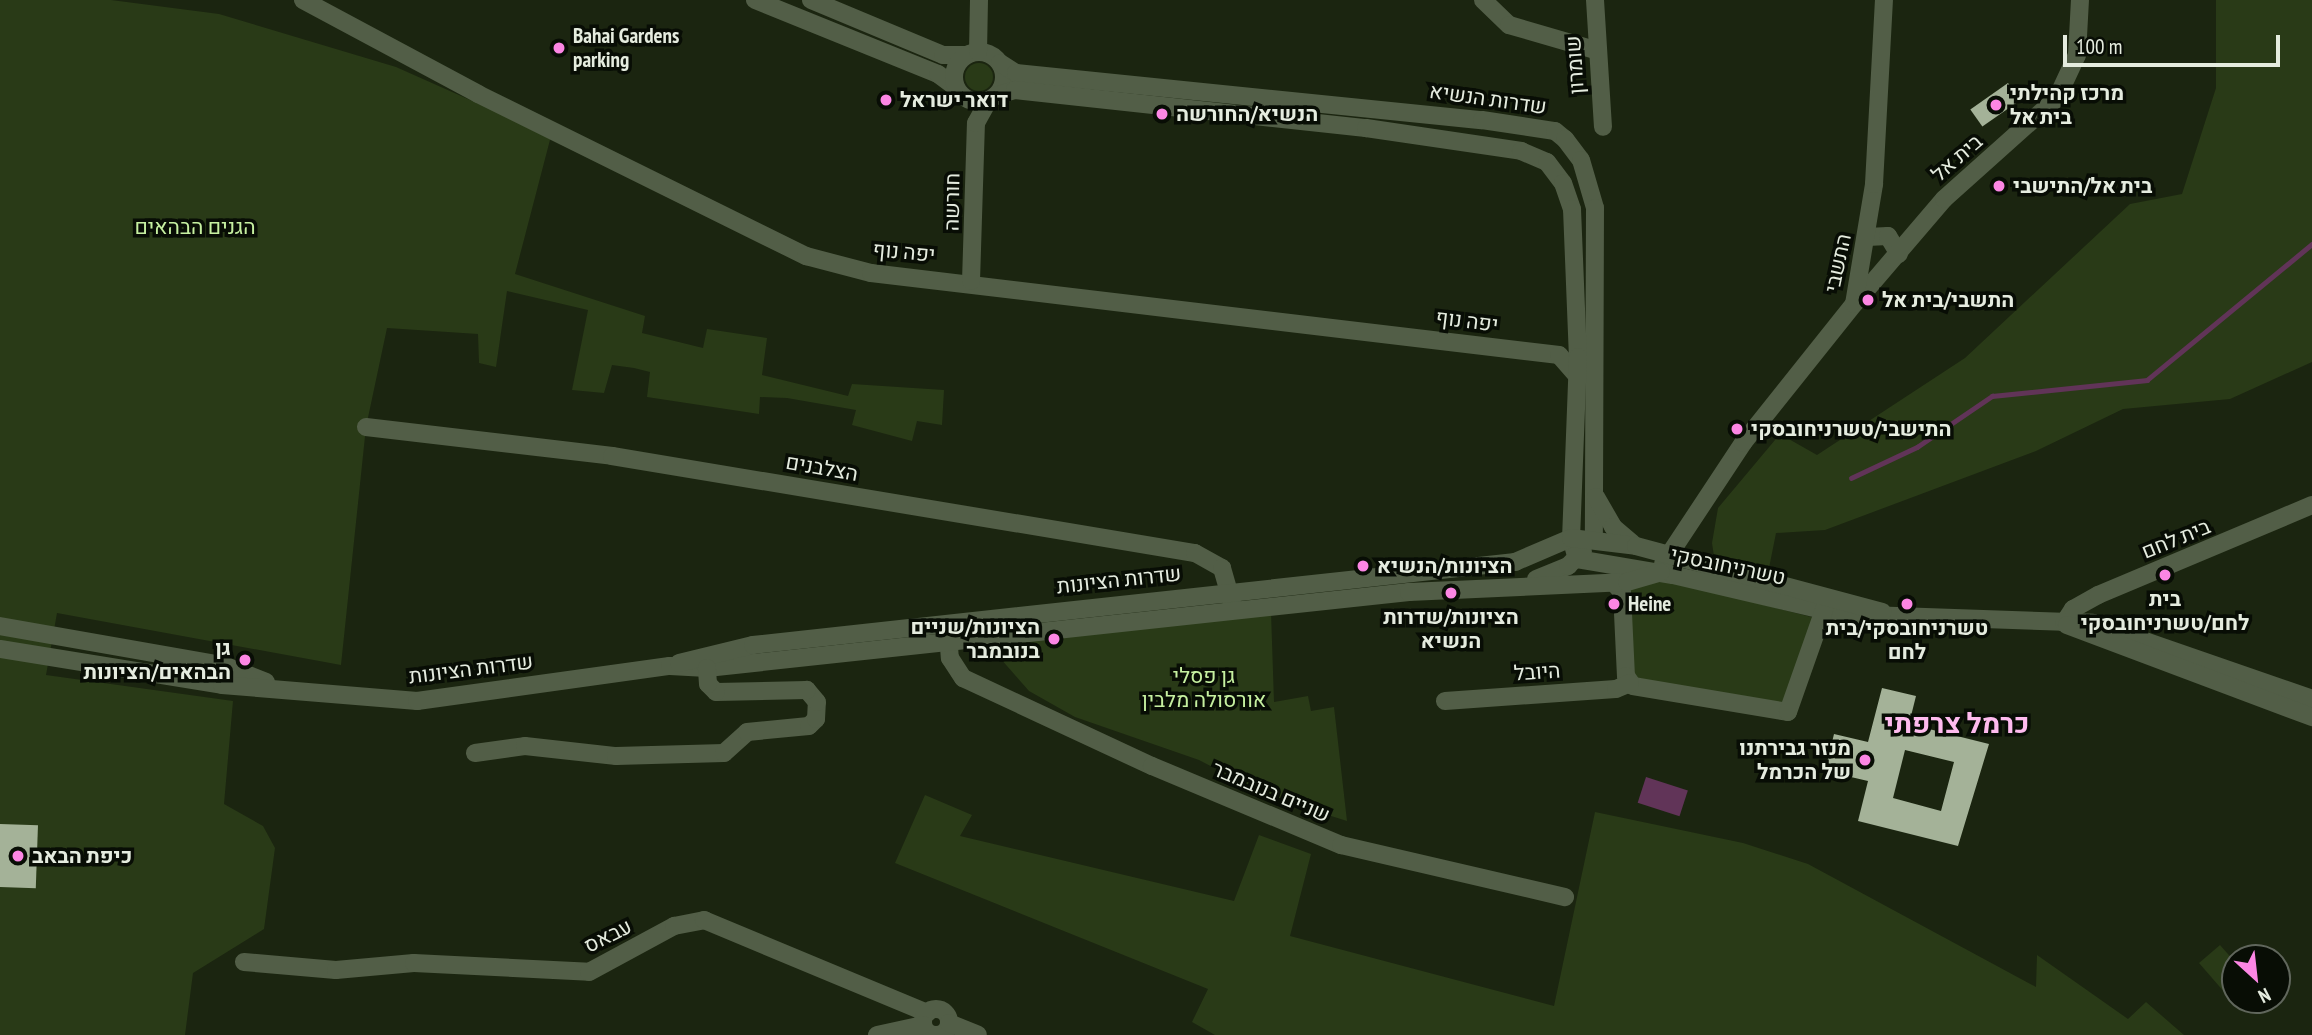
<!DOCTYPE html>
<meta charset="utf-8">
<style>
body{margin:0}
#map{position:relative;width:2312px;height:1035px;overflow:hidden;background:#1b2510;font-family:"PT Sans Narrow",Heebo,sans-serif}
div>[style]{position:absolute}
[style*='--x']{left:calc(var(--x)*1px);top:calc(var(--y)*1px);width:calc(var(--w)*1px);rotate:calc(var(--a)*1deg)}
.green>*{inset:0;background:#293a17}
.round{border-radius:50%}
.water>*{inset:0;background:#613458;transform-origin:0 0}
.stream>*{height:4.5px;margin:-2.25px;padding:0 2.25px;transform-origin:2.25px;border-radius:2.25px;background:#613458}
.building>*{inset:0;background:#a4b298;transform-origin:0 0}
.minor>*{height:18px;margin:-9px;padding:0 9px;transform-origin:9px;border-radius:9px;background:#525e47}
.minor>.ring{margin:-9px;padding:0;box-sizing:content-box;background:none;border:18px solid #525e47;border-radius:50%}
.dots>*{width:19px;height:19px;translate:-50% -50%;box-sizing:border-box;border:4px solid #080d05;border-radius:50%}
span{translate:-50% -50%;white-space:nowrap;text-align:center;line-height:1.15;-webkit-text-stroke:7px #080d05;paint-order:stroke}
.poi-label{font-size:21px;color:#e5ecdf;font-weight:700}
.left{translate:0 -50%;text-align:left}
.right{translate:-100% -50%;text-align:right}
.street-label{font-size:21px;color:#e5ecdf}
.park-label{font-size:21px;color:#c6f0a0}
.district-label{font-size:28px;color:#febbee;font-weight:700}
.north{position:absolute;left:2221px;top:944px;width:70px;height:70px;box-sizing:border-box;background:#080d05;border:2px solid #60665c;border-radius:50%;rotate:153deg;font-size:19px;font-weight:700;line-height:28px;text-align:center;color:#e5ecdf}
.north::after{content:'';display:block;margin:auto;width:24px;height:32px;background:#fc86e4;clip-path:polygon(50% 0,100% 100%,50% 72%,0 100%)}
.scale{position:absolute;left:2063px;top:35px;width:217px;height:32px;box-sizing:border-box;border:4px solid #e5ecdf;border-top:0;padding-left:9px;font-size:21px;line-height:24px;white-space:nowrap;color:#e5ecdf;-webkit-text-stroke:5px #080d05;paint-order:stroke}
</style>
<div id="map">
<div class="green">
<i style="clip-path:polygon(0 0,111px 0,219px 14px,396px 67px,551px 136px,515px 274px,645px 316px,642px 333px,703px 348px,707px 329px,767px 338px,762px 375px,848px 396px,852px 384px,944px 390px,942px 425px,917px 421px,912px 441px,852px 425px,856px 410px,787px 398px,760px 397px,759px 414px,647px 397px,650px 372px,634px 368px,612px 365px,604px 393px,572px 390px,588px 310px,507px 291px,496px 367px,479px 363px,478px 334px,387px 328px,366px 427px,341px 665px,57px 613px,46px 675px,233px 701px,224px 804px,263px 826px,275px 848px,264px 929px,193px 973px,185px 1035px,0 1035px)"></i>
<i style="clip-path:polygon(2216px 0,2312px 0,2312px 362px,2230px 399px,2123px 409px,2036px 451px,1825px 530px,1776px 533px,1768px 573px,1715px 563px,1712px 543px,1718px 508px,1780px 434px,1817px 455px,1965px 358px,2130px 204px,2182px 194px,2216px 88px)"></i>
<i class="round" style="left:965px;top:63px;width:28px;height:28px"></i>
<i style="clip-path:polygon(1667px 580px,1819px 619px,1785px 704px,1632px 679px,1628px 587px)"></i>
<i style="clip-path:polygon(1271px 612px,1274px 702px,1308px 696px,1311px 711px,1334px 707px,1347px 821px,1268px 796px,1199px 760px,1075px 717px,1029px 691px,1000px 658px,996px 644px)"></i>
<i style="clip-path:polygon(925px 795px,972px 815px,960px 836px,1234px 901px,1259px 835px,1311px 854px,1290px 936px,1554px 1006px,1595px 812px,1743px 843px,1808px 864px,2036px 987px,2037px 955px,2128px 1019px,2146px 1002px,2184px 1035px,1215px 1035px,1192px 1022px,1208px 989px,895px 863px)"></i>
<i style="clip-path:polygon(2220px 945px,2235px 962px,2232px 1001px,2199px 963px)"></i>
</div>
<div class="water">
<i style="left:1646px;top:777px;width:44px;height:27px;rotate:18deg"></i>
</div>
<div class="stream">
<i style="--x:1851;--y:478;--w:73;--a:-25.2"></i>
<i style="--x:1917;--y:447;--w:91;--a:-34.2"></i>
<i style="--x:1992;--y:396;--w:156;--a:-5.9"></i>
<i style="--x:2147;--y:380;--w:214;--a:-39.5"></i>
</div>
<div class="building">
<i style="left:2008px;top:83px;width:21px;height:46px;rotate:55deg"></i>
<i style="clip-path:polygon(evenodd,1882px 688px,1916px 696px,1909px 724px,1989px 744px,1958px 846px,1858px 821px,1868px 781px,1825px 771px,1834px 734px,1868px 742px,1882px 688px,1905px 750px,1954px 762px,1941px 811px,1893px 798px,1905px 750px)"></i>
<i style="left:0;top:824px;width:38px;height:63px;rotate:2deg"></i>
</div>
<div class="minor">
<i style="--x:303;--y:0;--w:199;--a:28.2"></i>
<i style="--x:478;--y:94;--w:366;--a:26.3"></i>
<i style="--x:806;--y:256;--w:67;--a:14.7"></i>
<i style="--x:871;--y:273;--w:693;--a:6.8"></i>
<i style="--x:1559;--y:355;--w:28;--a:49"></i>
<i style="--x:755;--y:0;--w:197;--a:22"></i>
<i style="--x:938;--y:74;--w:21;--a:37"></i>
<i style="--x:811;--y:0;--w:143;--a:22.6"></i>
<i style="--x:943;--y:55;--w:22;--a:0"></i>
<i style="--x:1483;--y:0;--w:36;--a:44"></i>
<i style="--x:1509;--y:25;--w:90;--a:16.2"></i>
<i style="--x:1595;--y:0;--w:127;--a:86.4"></i>
<i class="ring" style="left:954px;top:52px;width:32px;height:32px"></i>
<i style="--x:978;--y:52;--w:52;--a:-88.9"></i>
<i style="--x:1000;--y:63;--w:19;--a:32"></i>
<i style="--x:1016;--y:73;--w:468;--a:5.8"></i>
<i style="--x:1482;--y:120;--w:74;--a:8.6"></i>
<i style="--x:1555;--y:131;--w:13;--a:39"></i>
<i style="--x:1565;--y:139;--w:26;--a:53"></i>
<i style="--x:1581;--y:160;--w:50;--a:73.7"></i>
<i style="--x:1595;--y:208;--w:330;--a:90.2"></i>
<i style="--x:995;--y:96;--w:21;--a:-17"></i>
<i style="--x:1015;--y:90;--w:353;--a:6.2"></i>
<i style="--x:1366;--y:128;--w:157;--a:8.4"></i>
<i style="--x:1521;--y:151;--w:28;--a:23"></i>
<i style="--x:1547;--y:162;--w:26;--a:53"></i>
<i style="--x:1563;--y:183;--w:28;--a:71"></i>
<i style="--x:1572;--y:209;--w:148;--a:87.7"></i>
<i style="--x:1578;--y:357;--w:181;--a:92.2"></i>
<i style="--x:1571;--y:538;--w:22;--a:74"></i>
<i style="--x:1867;--y:237;--w:21;--a:-3"></i>
<i style="--x:1888;--y:236;--w:21;--a:59"></i>
<i style="--x:971;--y:281;--w:158;--a:-88.2"></i>
<i style="--x:976;--y:123;--w:26;--a:-61"></i>
<i style="--x:1856;--y:302;--w:135;--a:-49.5"></i>
<i style="--x:1944;--y:199;--w:152;--a:-41.8"></i>
<i style="--x:2057;--y:98;--w:47;--a:-65.1"></i>
<i style="--x:2077;--y:55;--w:55;--a:-86.9"></i>
<i style="--x:366;--y:427;--w:248;--a:6.7"></i>
<i style="--x:612;--y:456;--w:591;--a:9.45"></i>
<i style="--x:1195;--y:553;--w:31;--a:29"></i>
<i style="--x:1222;--y:568;--w:36;--a:74"></i>
<i style="--x:1596;--y:497;--w:34;--a:60"></i>
<i style="--x:1613;--y:527;--w:25;--a:40"></i>
<i style="--x:1577;--y:559;--w:97;--a:9.5"></i>
<i style="--x:1673;--y:575;--w:171;--a:13.2"></i>
<i style="--x:1839;--y:614;--w:254;--a:2"></i>
<i style="--x:2093;--y:623;--w:232;--a:19.1"></i>
<i style="--x:1663;--y:564;--w:145;--a:-56.5"></i>
<i style="--x:1743;--y:443;--w:178;--a:-51.4"></i>
<i style="--x:1854;--y:304;--w:122;--a:-80.5"></i>
<i style="--x:1874;--y:184;--w:184;--a:-86.9"></i>
<i style="--x:1536;--y:579;--w:35;--a:-22"></i>
<i style="--x:1568;--y:566;--w:21;--a:-45"></i>
<i style="--x:1614;--y:583;--w:12;--a:48"></i>
<i style="--x:1622;--y:592;--w:84;--a:87.3"></i>
<i style="--x:1626;--y:676;--w:12;--a:55"></i>
<i style="--x:1633;--y:686;--w:157;--a:9.5"></i>
<i style="--x:1788;--y:712;--w:118;--a:-70.6"></i>
<i style="--x:2064;--y:623;--w:17;--a:-57"></i>
<i style="--x:2073;--y:609;--w:29;--a:-29"></i>
<i style="--x:2098;--y:595;--w:232;--a:-22.8"></i>
<i style="--x:2067;--y:625;--w:262;--a:20.6"></i>
<i style="--x:0;--y:626;--w:230;--a:10"></i>
<i style="--x:226;--y:666;--w:43;--a:21.8"></i>
<i style="--x:948;--y:632;--w:26;--a:86"></i>
<i style="--x:950;--y:658;--w:24;--a:57"></i>
<i style="--x:963;--y:678;--w:208;--a:25"></i>
<i style="--x:1152;--y:766;--w:205;--a:22.7"></i>
<i style="--x:1341;--y:845;--w:230;--a:13.1"></i>
<i style="--x:0;--y:649;--w:225;--a:9.2"></i>
<i style="--x:222;--y:685;--w:196;--a:4.7"></i>
<i style="--x:417;--y:701;--w:255;--a:-7.9"></i>
<i style="--x:670;--y:666;--w:37;--a:3"></i>
<i style="--x:707;--y:668;--w:706;--a:-6.18"></i>
<i style="--x:1409;--y:592;--w:218;--a:-2.6"></i>
<i style="--x:1627;--y:582;--w:35;--a:-16"></i>
<i style="--x:679;--y:663;--w:76;--a:-13.7"></i>
<i style="--x:753;--y:645;--w:767;--a:-6.22"></i>
<i style="--x:1515;--y:562;--w:61;--a:-23.2"></i>
<i style="--x:1571;--y:538;--w:65;--a:7"></i>
<i style="--x:1636;--y:546;--w:255;--a:15"></i>
<i style="--x:1445;--y:701;--w:171;--a:-4"></i>
<i style="--x:1616;--y:689;--w:15;--a:-23"></i>
<i style="--x:475;--y:753;--w:50;--a:-8"></i>
<i style="--x:525;--y:746;--w:92;--a:6.3"></i>
<i style="--x:616;--y:756;--w:108;--a:-1.6"></i>
<i style="--x:724;--y:753;--w:31;--a:-42"></i>
<i style="--x:747;--y:732;--w:62;--a:-5.5"></i>
<i style="--x:809;--y:726;--w:10;--a:-45"></i>
<i style="--x:816;--y:719;--w:17;--a:-87"></i>
<i style="--x:817;--y:702;--w:16;--a:-130"></i>
<i style="--x:807;--y:690;--w:91;--a:178.7"></i>
<i style="--x:716;--y:692;--w:11;--a:-135"></i>
<i style="--x:708;--y:684;--w:16;--a:-94"></i>
<i style="--x:244;--y:962;--w:92;--a:5"></i>
<i style="--x:336;--y:970;--w:78;--a:-5.1"></i>
<i style="--x:414;--y:963;--w:175;--a:2.9"></i>
<i style="--x:589;--y:972;--w:97;--a:-28.4"></i>
<i style="--x:674;--y:926;--w:31;--a:-11"></i>
<i style="--x:704;--y:920;--w:242;--a:22.6"></i>
<i class="ring" style="left:923px;top:1009px;width:8px;height:8px"></i>
<i style="--x:949;--y:1023;--w:31;--a:22"></i>
<i style="--x:877;--y:1035;--w:47;--a:-12.3"></i>
</div>
<div class="dots">
<i style="left:559px;top:48px;background:#fc86e4"></i>
<i style="left:886px;top:100px;background:#fc86e4"></i>
<i style="left:1996px;top:105px;background:#fc86e4"></i>
<i style="left:1162px;top:114px;background:#fc86e4"></i>
<i style="left:1999px;top:186px;background:#fc86e4"></i>
<i style="left:1868px;top:300px;background:#fc86e4"></i>
<i style="left:1737px;top:429px;background:#fc86e4"></i>
<i style="left:1363px;top:566px;background:#fc86e4"></i>
<i style="left:2165px;top:575px;background:#fc86e4"></i>
<i style="left:1451px;top:593px;background:#fc86e4"></i>
<i style="left:1614px;top:604px;background:#fc86e4"></i>
<i style="left:1907px;top:604px;background:#fc86e4"></i>
<i style="left:1054px;top:639px;background:#fc86e4"></i>
<i style="left:245px;top:660px;background:#fc86e4"></i>
<i style="left:1865px;top:760px;background:#fc86e4"></i>
<i style="left:18px;top:856px;background:#fc86e4"></i>
</div>
<div class="poi-label">
<span class="left" style="left:573px;top:48px">Bahai Gardens<br>parking</span>
<span class="left" style="left:2010px;top:105px">מרכז קהילתי<br>בית אל</span>
<span class="left" style="left:900px;top:100px">דואר ישראל</span>
<span class="left" style="left:1176px;top:114px">הנשיא/החורשה</span>
<span class="left" style="left:2013px;top:186px">בית אל/התישבי</span>
<span class="left" style="left:1882px;top:300px">התשבי/בית אל</span>
<span class="left" style="left:1751px;top:429px">התישבי/טשרניחובסקי</span>
<span class="left" style="left:1377px;top:566px">הציונות/הנשיא</span>
<span style="left:2165px;top:611px">בית<br>לחם/טשרניחובסקי</span>
<span class="left" style="left:1628px;top:604px">Heine</span>
<span style="left:1451px;top:629px">הציונות/שדרות<br>הנשיא</span>
<span class="right" style="left:1040px;top:639px">הציונות/שניים<br>בנובמבר</span>
<span style="left:1907px;top:640px">טשרניחובסקי/בית<br>לחם</span>
<span class="right" style="left:231px;top:660px">גן<br>הבהאים/הציונות</span>
<span class="right" style="left:1851px;top:760px">מנזר גבירתנו<br>של הכרמל</span>
<span class="left" style="left:32px;top:856px">כיפת הבאב</span>
</div>
<div class="street-label">
<span style="left:1575px;top:65px;rotate:-94deg">שומרון</span>
<span style="left:1488px;top:99px;rotate:8deg">שדרות הנשיא</span>
<span style="left:1957px;top:158px;rotate:-41deg">בית אל</span>
<span style="left:952px;top:202px;rotate:-89deg">חורשה</span>
<span style="left:904px;top:252px;rotate:5deg">יפה נוף</span>
<span style="left:1838px;top:263px;rotate:-78deg">התשבי</span>
<span style="left:1467px;top:321px;rotate:7deg">יפה נוף</span>
<span style="left:822px;top:468px;rotate:10deg">הצלבנים</span>
<span style="left:2176px;top:539px;rotate:-22deg">בית לחם</span>
<span style="left:1728px;top:566px;rotate:12deg">טשרניחובסקי</span>
<span style="left:1119px;top:580px;rotate:-6deg">שדרות הציונות</span>
<span style="left:471px;top:669px;rotate:-7deg">שדרות הציונות</span>
<span style="left:1537px;top:672px;rotate:-4deg">היובל</span>
<span style="left:1271px;top:792px;rotate:23deg">שניים בנובמבר</span>
<span style="left:608px;top:936px;rotate:-26deg">עבאס</span>
</div>
<div class="park-label">
<span style="left:195px;top:227px">הגנים הבהאים</span>
<span style="left:1204px;top:688px">גן פסלי<br>אורסולה מלבין</span>
</div>
<div class="district-label">
<span style="left:1957px;top:723px">כרמל צרפתי</span>
</div>
<div class="north">N</div>
<div class="scale">100 m</div>
</div>
